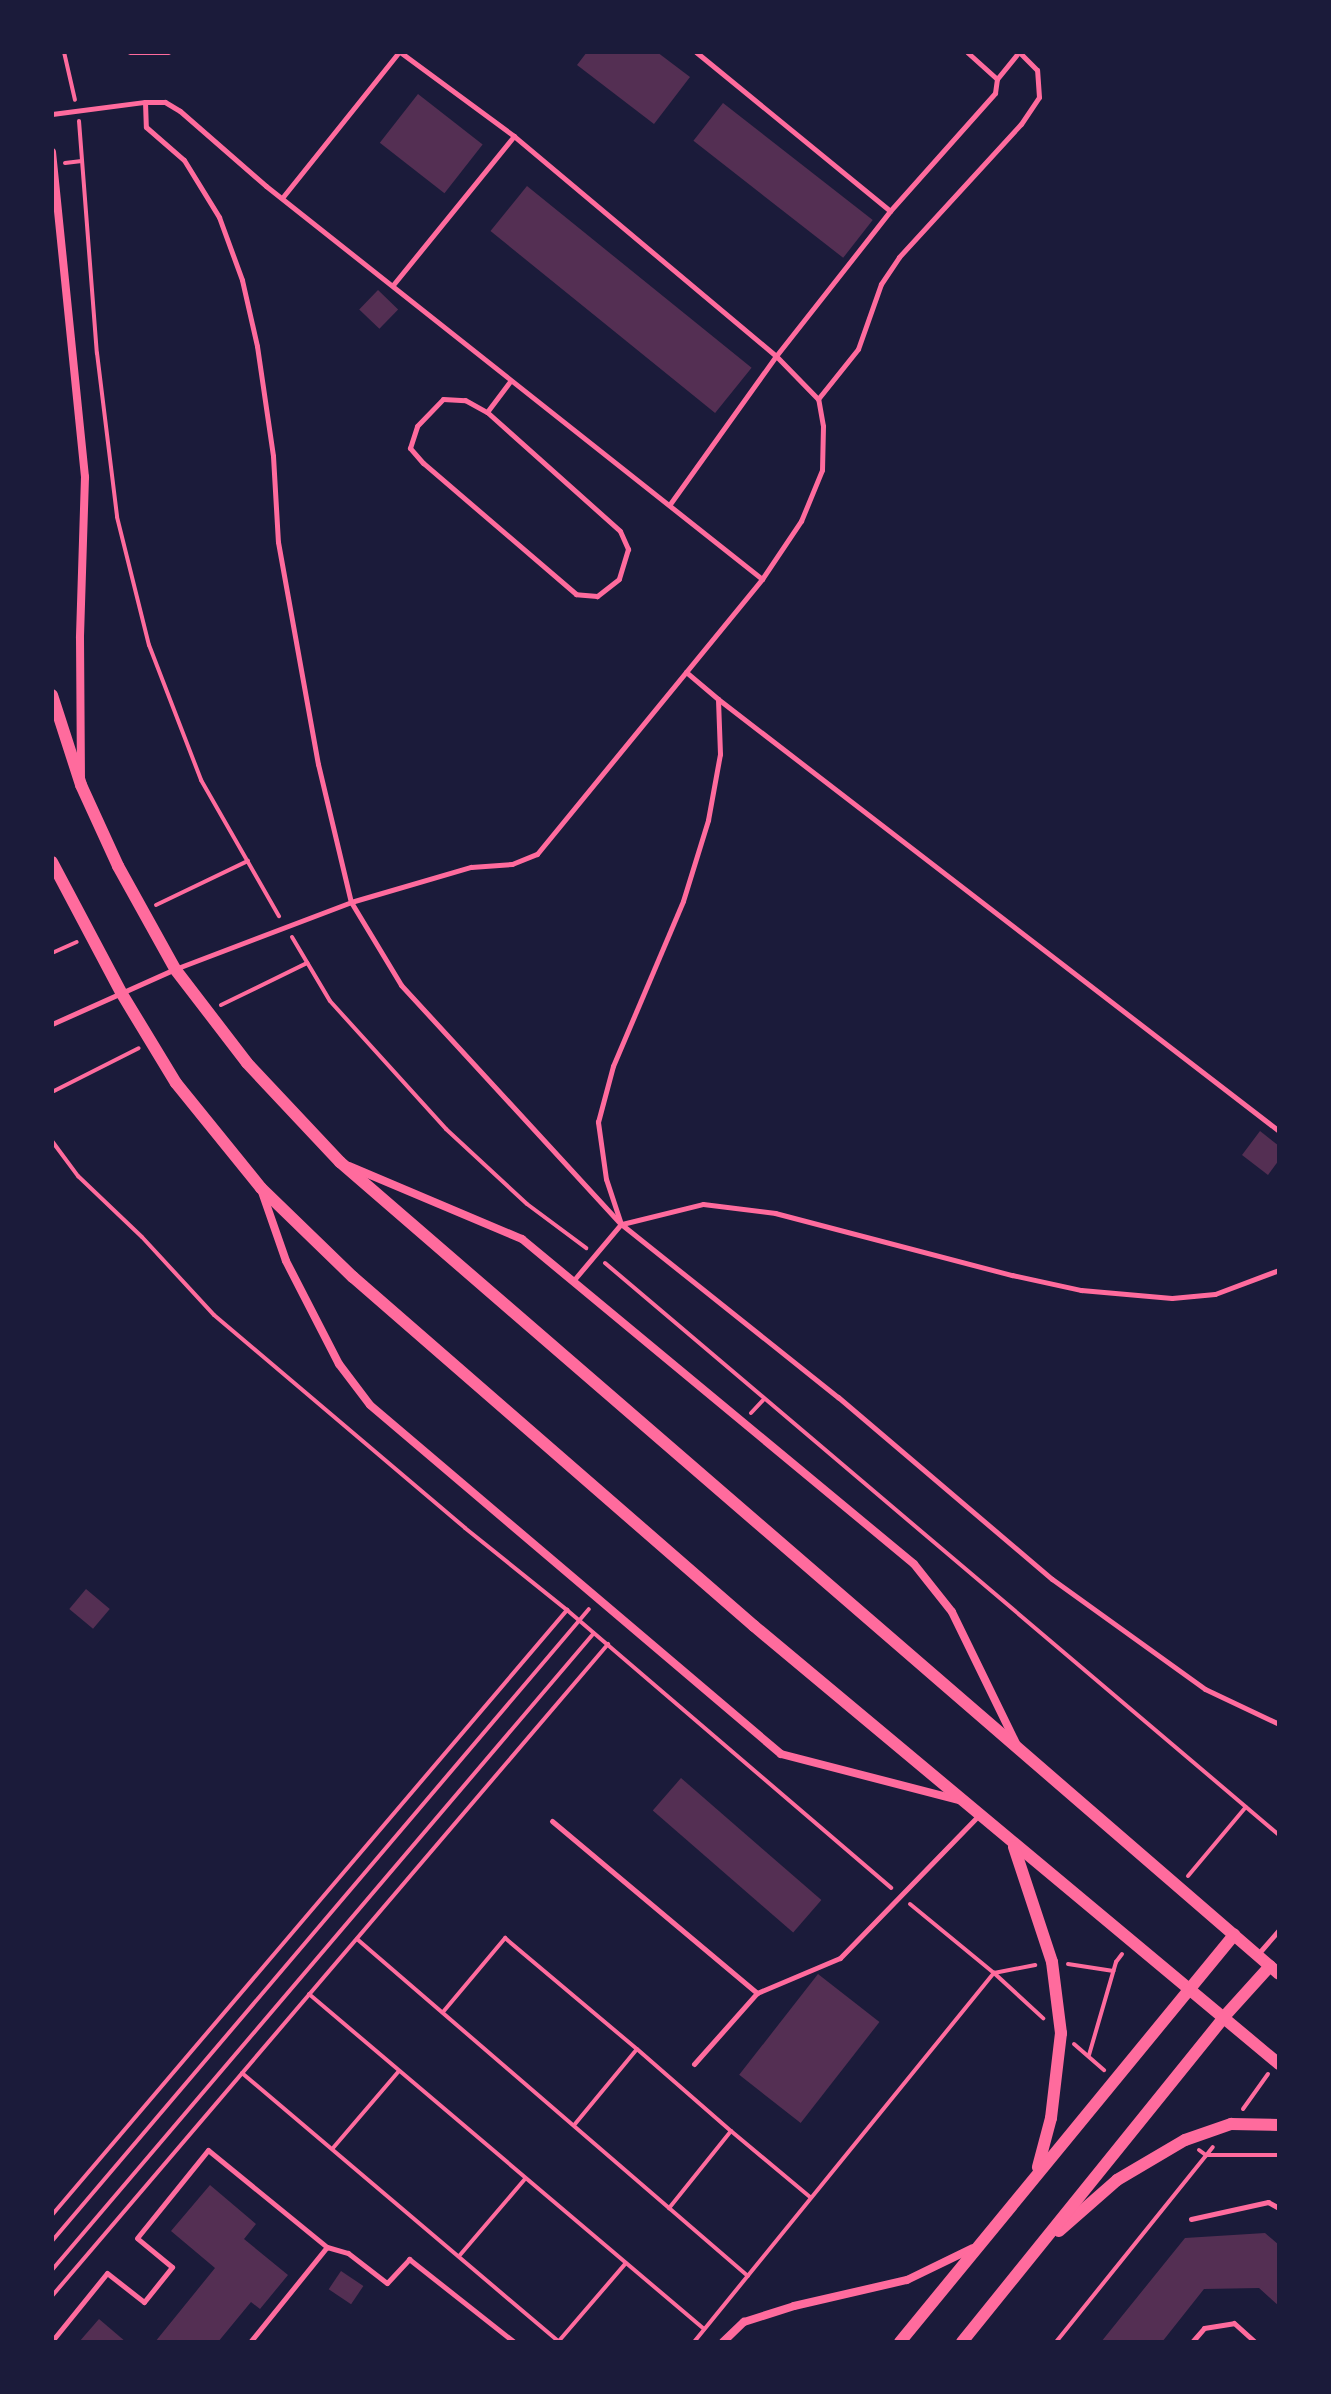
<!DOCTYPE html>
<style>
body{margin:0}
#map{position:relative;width:1331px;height:2394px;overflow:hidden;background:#1b1b3a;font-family:"Alegreya Sans",sans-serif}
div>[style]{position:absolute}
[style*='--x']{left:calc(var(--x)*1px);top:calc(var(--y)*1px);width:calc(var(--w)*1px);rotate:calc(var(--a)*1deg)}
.building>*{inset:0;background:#542f53;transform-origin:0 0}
.path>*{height:4px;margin:-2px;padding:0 2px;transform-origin:2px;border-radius:2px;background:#ff6b9d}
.service>*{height:5px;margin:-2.5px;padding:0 2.5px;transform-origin:2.5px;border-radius:2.5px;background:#ff6b9d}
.minor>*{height:8px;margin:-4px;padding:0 4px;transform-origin:4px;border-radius:4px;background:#ff6b9d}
.tertiary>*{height:12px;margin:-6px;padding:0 6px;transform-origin:6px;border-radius:6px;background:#ff6b9d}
span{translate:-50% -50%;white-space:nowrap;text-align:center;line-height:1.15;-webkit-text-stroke:7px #1b1b3a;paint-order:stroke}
.frame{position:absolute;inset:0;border:54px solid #1b1b3a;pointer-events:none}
</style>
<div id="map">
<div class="building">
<i style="clip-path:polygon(587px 52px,657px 52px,690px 77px,654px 124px,577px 65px)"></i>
<i style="left:418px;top:94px;width:82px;height:62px;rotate:38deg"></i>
<i style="left:723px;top:103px;width:190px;height:48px;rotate:38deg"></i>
<i style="left:527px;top:186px;width:289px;height:58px;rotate:39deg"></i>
<i style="left:378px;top:290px;width:28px;height:27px;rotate:44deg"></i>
<i style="clip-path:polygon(1260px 1131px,1279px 1146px,1279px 1160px,1268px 1175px,1242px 1155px)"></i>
<i style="left:86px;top:1589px;width:31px;height:26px;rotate:40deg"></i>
<i style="left:681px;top:1778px;width:186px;height:43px;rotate:41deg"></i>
<i style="left:818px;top:1974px;width:78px;height:128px;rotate:38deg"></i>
<i style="clip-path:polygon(210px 2185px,256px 2224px,244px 2239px,288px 2275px,260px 2309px,251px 2302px,218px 2342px,155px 2342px,215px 2268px,171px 2231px)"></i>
<i style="clip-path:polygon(1265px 2233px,1279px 2245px,1279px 2306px,1259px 2288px,1204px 2289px,1162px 2342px,1101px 2342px,1185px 2238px)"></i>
<i style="left:341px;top:2271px;width:27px;height:22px;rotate:34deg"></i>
<i style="clip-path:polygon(99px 2319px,126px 2342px,79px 2342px)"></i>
</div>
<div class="path">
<i style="--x:64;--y:52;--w:49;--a:77.1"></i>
<i style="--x:79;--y:121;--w:233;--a:85.6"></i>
<i style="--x:97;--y:353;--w:165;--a:83"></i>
<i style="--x:117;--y:517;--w:132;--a:76"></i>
<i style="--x:149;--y:645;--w:145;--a:68.9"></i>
<i style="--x:201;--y:780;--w:157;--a:60.2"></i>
<i style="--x:65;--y:163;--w:17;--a:-7"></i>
<i style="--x:156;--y:905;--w:102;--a:-25.6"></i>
<i style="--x:292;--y:937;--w:74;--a:59.3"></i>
<i style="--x:330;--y:1001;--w:173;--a:47.8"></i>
<i style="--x:446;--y:1129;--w:110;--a:42.8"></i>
<i style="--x:527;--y:1204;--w:74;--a:36.7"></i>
<i style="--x:52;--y:953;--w:27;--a:-24"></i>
<i style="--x:221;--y:1005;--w:96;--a:-26"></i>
<i style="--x:52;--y:1092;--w:97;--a:-26.8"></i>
<i style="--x:52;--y:1141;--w:44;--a:53.4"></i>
<i style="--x:78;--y:1176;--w:88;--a:43.6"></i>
<i style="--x:142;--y:1237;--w:106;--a:47.3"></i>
<i style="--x:214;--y:1315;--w:329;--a:40.3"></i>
<i style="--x:465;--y:1528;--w:131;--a:38.8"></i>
<i style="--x:567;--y:1610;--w:427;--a:40.6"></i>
<i style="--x:605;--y:1263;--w:884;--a:40.32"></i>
<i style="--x:751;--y:1413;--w:18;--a:-47"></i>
<i style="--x:1188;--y:1876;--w:90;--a:-50"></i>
<i style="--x:910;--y:1904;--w:109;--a:39.4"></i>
<i style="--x:994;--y:1973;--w:42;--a:-11"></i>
<i style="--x:357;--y:1939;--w:516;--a:40.76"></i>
<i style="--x:1068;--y:1964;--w:46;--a:8.8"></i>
<i style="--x:309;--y:1994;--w:518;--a:40.3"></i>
<i style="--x:443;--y:2012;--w:97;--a:-50"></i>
<i style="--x:505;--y:1938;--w:172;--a:40.1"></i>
<i style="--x:637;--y:2049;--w:125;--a:41.1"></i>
<i style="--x:731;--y:2131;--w:99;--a:128.8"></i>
<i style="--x:1074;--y:2044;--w:40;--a:41"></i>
<i style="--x:1089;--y:2055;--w:97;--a:-73.8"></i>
<i style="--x:1116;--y:1962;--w:10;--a:-53"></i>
<i style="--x:242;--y:2073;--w:416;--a:40.3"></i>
<i style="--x:1243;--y:2109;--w:43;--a:-54.5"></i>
<i style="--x:575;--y:2124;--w:97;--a:-50.4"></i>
<i style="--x:731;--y:2131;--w:103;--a:39.9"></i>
<i style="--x:333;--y:2148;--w:101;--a:-49.4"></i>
<i style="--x:1199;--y:2150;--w:9;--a:36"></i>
<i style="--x:1206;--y:2155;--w:73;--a:0"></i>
<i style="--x:52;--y:2215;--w:795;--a:-49.59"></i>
<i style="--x:52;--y:2241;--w:829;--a:-49.65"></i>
<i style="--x:460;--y:2255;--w:100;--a:-49.5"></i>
<i style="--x:52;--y:2270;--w:836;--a:-49.61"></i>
<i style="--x:52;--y:2296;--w:857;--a:-49.54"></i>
<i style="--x:558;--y:2342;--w:104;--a:-49.3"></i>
<i style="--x:694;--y:2342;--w:476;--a:-50.9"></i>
<i style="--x:994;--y:1973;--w:67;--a:42.6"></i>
<i style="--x:1056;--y:2342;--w:250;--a:-51.2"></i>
</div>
<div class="service">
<i style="--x:130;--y:52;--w:38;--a:0"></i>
<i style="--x:400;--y:52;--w:142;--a:36.4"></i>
<i style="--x:696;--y:52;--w:251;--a:39.3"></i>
<i style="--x:997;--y:79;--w:35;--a:-51"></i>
<i style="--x:145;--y:102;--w:20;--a:0"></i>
<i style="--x:165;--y:102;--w:17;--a:31"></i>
<i style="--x:180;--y:111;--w:114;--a:41.1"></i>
<i style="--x:266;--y:186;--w:633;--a:38.39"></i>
<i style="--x:52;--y:114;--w:94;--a:-7.4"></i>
<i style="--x:145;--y:102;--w:25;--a:88"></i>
<i style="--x:146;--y:127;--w:50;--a:41"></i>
<i style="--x:184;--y:160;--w:67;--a:58.4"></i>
<i style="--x:219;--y:217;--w:67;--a:69.9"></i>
<i style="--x:242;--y:280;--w:68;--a:77.2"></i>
<i style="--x:257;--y:346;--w:111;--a:81.7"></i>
<i style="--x:273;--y:456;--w:86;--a:86.7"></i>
<i style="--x:278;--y:542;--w:226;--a:79.8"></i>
<i style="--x:318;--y:764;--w:142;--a:76.6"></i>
<i style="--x:351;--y:902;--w:97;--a:58.9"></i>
<i style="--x:401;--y:985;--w:325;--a:47.4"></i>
<i style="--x:621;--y:1224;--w:278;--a:38.6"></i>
<i style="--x:838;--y:1397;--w:281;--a:40.4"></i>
<i style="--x:1052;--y:1579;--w:188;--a:35.7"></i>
<i style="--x:1205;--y:1689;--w:82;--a:25.3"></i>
<i style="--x:282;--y:198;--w:187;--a:-51.3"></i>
<i style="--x:443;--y:399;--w:22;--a:3"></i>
<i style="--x:465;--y:400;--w:25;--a:29"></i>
<i style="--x:487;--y:412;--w:178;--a:41.8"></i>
<i style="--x:620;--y:531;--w:20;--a:66"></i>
<i style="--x:628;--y:549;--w:31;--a:107"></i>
<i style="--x:619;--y:579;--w:28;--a:142"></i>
<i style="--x:597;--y:596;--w:21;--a:-175"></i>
<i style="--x:576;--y:594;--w:201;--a:-139.4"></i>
<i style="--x:423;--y:463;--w:20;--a:-131"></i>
<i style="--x:410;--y:448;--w:23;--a:-72"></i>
<i style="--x:417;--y:426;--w:37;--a:-46"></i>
<i style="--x:818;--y:399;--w:64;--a:-51.3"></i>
<i style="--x:858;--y:349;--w:69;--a:-70.5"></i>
<i style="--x:881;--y:284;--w:32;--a:-56"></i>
<i style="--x:899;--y:257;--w:180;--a:-47.5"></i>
<i style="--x:1021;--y:124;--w:32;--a:-56"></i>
<i style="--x:1039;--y:97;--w:27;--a:-94"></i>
<i style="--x:1037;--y:70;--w:25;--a:-135"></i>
<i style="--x:487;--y:412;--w:39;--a:-53"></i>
<i style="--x:670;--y:504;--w:182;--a:-54.4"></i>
<i style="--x:776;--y:356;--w:184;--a:-51.8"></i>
<i style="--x:890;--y:211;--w:158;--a:-48.3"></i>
<i style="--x:995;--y:93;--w:14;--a:-82"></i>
<i style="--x:997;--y:79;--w:40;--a:-138"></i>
<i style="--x:718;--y:699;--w:708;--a:37.6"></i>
<i style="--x:52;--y:1024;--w:135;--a:-24.1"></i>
<i style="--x:175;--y:969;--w:188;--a:-20.8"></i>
<i style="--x:351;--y:902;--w:125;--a:-16.3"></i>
<i style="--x:471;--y:867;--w:41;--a:-4.2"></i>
<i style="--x:512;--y:864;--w:27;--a:-22"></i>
<i style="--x:537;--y:854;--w:355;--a:-50.7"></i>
<i style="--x:762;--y:579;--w:70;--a:-56.1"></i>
<i style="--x:801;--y:521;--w:55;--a:-67.6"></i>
<i style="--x:822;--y:470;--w:44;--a:-88.7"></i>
<i style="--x:823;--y:426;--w:27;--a:-100"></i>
<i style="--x:818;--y:399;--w:60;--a:-134.3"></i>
<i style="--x:776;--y:356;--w:342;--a:-140"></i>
<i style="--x:514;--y:136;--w:192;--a:129.1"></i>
<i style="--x:622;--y:1224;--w:83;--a:-13.9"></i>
<i style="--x:703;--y:1204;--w:73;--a:7.1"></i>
<i style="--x:775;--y:1213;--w:245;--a:14.7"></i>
<i style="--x:1012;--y:1275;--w:71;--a:12.3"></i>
<i style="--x:1081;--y:1290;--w:91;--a:5"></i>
<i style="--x:1172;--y:1298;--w:43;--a:-5.3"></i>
<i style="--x:1215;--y:1294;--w:68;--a:-20.6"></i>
<i style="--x:573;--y:1281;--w:75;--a:-49.9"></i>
<i style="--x:621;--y:1224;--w:47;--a:-108.4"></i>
<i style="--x:606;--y:1179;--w:58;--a:-98"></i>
<i style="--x:598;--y:1122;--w:58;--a:-75"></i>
<i style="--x:613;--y:1066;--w:179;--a:-67"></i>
<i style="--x:683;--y:901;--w:85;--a:-72.8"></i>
<i style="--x:708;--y:820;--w:67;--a:-79.7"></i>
<i style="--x:720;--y:754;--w:55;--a:-92.1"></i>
<i style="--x:718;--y:699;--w:42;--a:-139.8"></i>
<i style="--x:552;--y:1821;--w:268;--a:40"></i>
<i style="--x:757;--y:1993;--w:90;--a:-22.9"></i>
<i style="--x:840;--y:1958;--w:198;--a:-45.8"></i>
<i style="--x:1258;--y:1954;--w:32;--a:-49"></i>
<i style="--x:694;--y:2064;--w:95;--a:-48.4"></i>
<i style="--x:1191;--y:2219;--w:79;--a:-12.4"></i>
<i style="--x:1268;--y:2202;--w:13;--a:29"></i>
<i style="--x:52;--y:2341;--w:87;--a:-51"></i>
<i style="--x:107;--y:2273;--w:47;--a:38.1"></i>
<i style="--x:144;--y:2302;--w:45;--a:-51.3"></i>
<i style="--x:172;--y:2267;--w:45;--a:-140.4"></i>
<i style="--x:137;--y:2238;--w:113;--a:-51.1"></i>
<i style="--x:208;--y:2150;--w:154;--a:39.2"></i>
<i style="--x:327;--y:2247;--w:22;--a:16"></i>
<i style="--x:348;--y:2253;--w:49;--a:37.6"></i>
<i style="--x:387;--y:2283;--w:33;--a:-47"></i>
<i style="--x:409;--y:2259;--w:134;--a:38.3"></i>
<i style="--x:250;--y:2342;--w:122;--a:-51"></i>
<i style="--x:1192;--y:2342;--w:18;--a:-49"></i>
<i style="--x:1204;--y:2328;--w:30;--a:-9"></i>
<i style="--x:1234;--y:2323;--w:28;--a:42"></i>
</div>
<div class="minor">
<i style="--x:52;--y:152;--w:327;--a:84.2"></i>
<i style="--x:85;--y:477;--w:161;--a:91.8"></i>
<i style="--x:80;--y:638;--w:139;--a:89.6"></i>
<i style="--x:349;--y:1166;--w:188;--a:22.9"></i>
<i style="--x:522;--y:1239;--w:509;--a:39.66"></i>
<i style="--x:914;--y:1564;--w:61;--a:51.6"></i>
<i style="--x:952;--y:1612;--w:148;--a:64"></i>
<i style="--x:262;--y:1192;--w:73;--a:70.8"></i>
<i style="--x:286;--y:1261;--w:116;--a:62.8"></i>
<i style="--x:339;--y:1364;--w:51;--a:52.9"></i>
<i style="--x:370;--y:1405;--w:539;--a:40.34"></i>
<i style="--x:781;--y:1754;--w:184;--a:14.5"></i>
<i style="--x:723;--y:2342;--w:29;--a:-44"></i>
<i style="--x:744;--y:2322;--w:52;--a:-17.7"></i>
<i style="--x:794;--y:2306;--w:116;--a:-13"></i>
<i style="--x:907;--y:2280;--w:73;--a:-25.9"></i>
</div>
<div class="tertiary">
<i style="--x:52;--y:695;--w:95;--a:72.1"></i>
<i style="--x:81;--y:785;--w:89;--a:65.4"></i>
<i style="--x:118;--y:866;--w:118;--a:61"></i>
<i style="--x:175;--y:969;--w:118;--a:52.5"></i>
<i style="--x:247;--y:1063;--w:136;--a:46.8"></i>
<i style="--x:340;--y:1162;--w:1241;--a:40.85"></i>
<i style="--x:52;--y:862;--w:149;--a:62.1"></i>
<i style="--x:122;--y:994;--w:104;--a:58.8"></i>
<i style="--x:176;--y:1083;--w:135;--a:51"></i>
<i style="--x:261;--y:1188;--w:128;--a:44.1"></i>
<i style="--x:353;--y:1277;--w:532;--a:41.03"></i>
<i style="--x:754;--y:1626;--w:684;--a:39.84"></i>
<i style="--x:1014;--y:1847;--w:121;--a:71.7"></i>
<i style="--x:1052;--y:1962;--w:72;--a:82.8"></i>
<i style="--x:1061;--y:2033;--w:86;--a:96.7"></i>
<i style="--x:1051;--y:2118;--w:51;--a:104.9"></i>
<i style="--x:1059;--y:2231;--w:77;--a:-41.3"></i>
<i style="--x:1117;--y:2180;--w:79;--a:-30.5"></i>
<i style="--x:1185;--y:2140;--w:49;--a:-19.2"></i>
<i style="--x:1231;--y:2124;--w:48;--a:1.2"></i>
<i style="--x:900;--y:2342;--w:527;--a:-50.63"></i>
<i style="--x:962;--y:2342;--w:416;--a:-51.1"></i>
<i style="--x:1223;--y:2018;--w:70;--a:-47.9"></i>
</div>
<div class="frame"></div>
</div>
